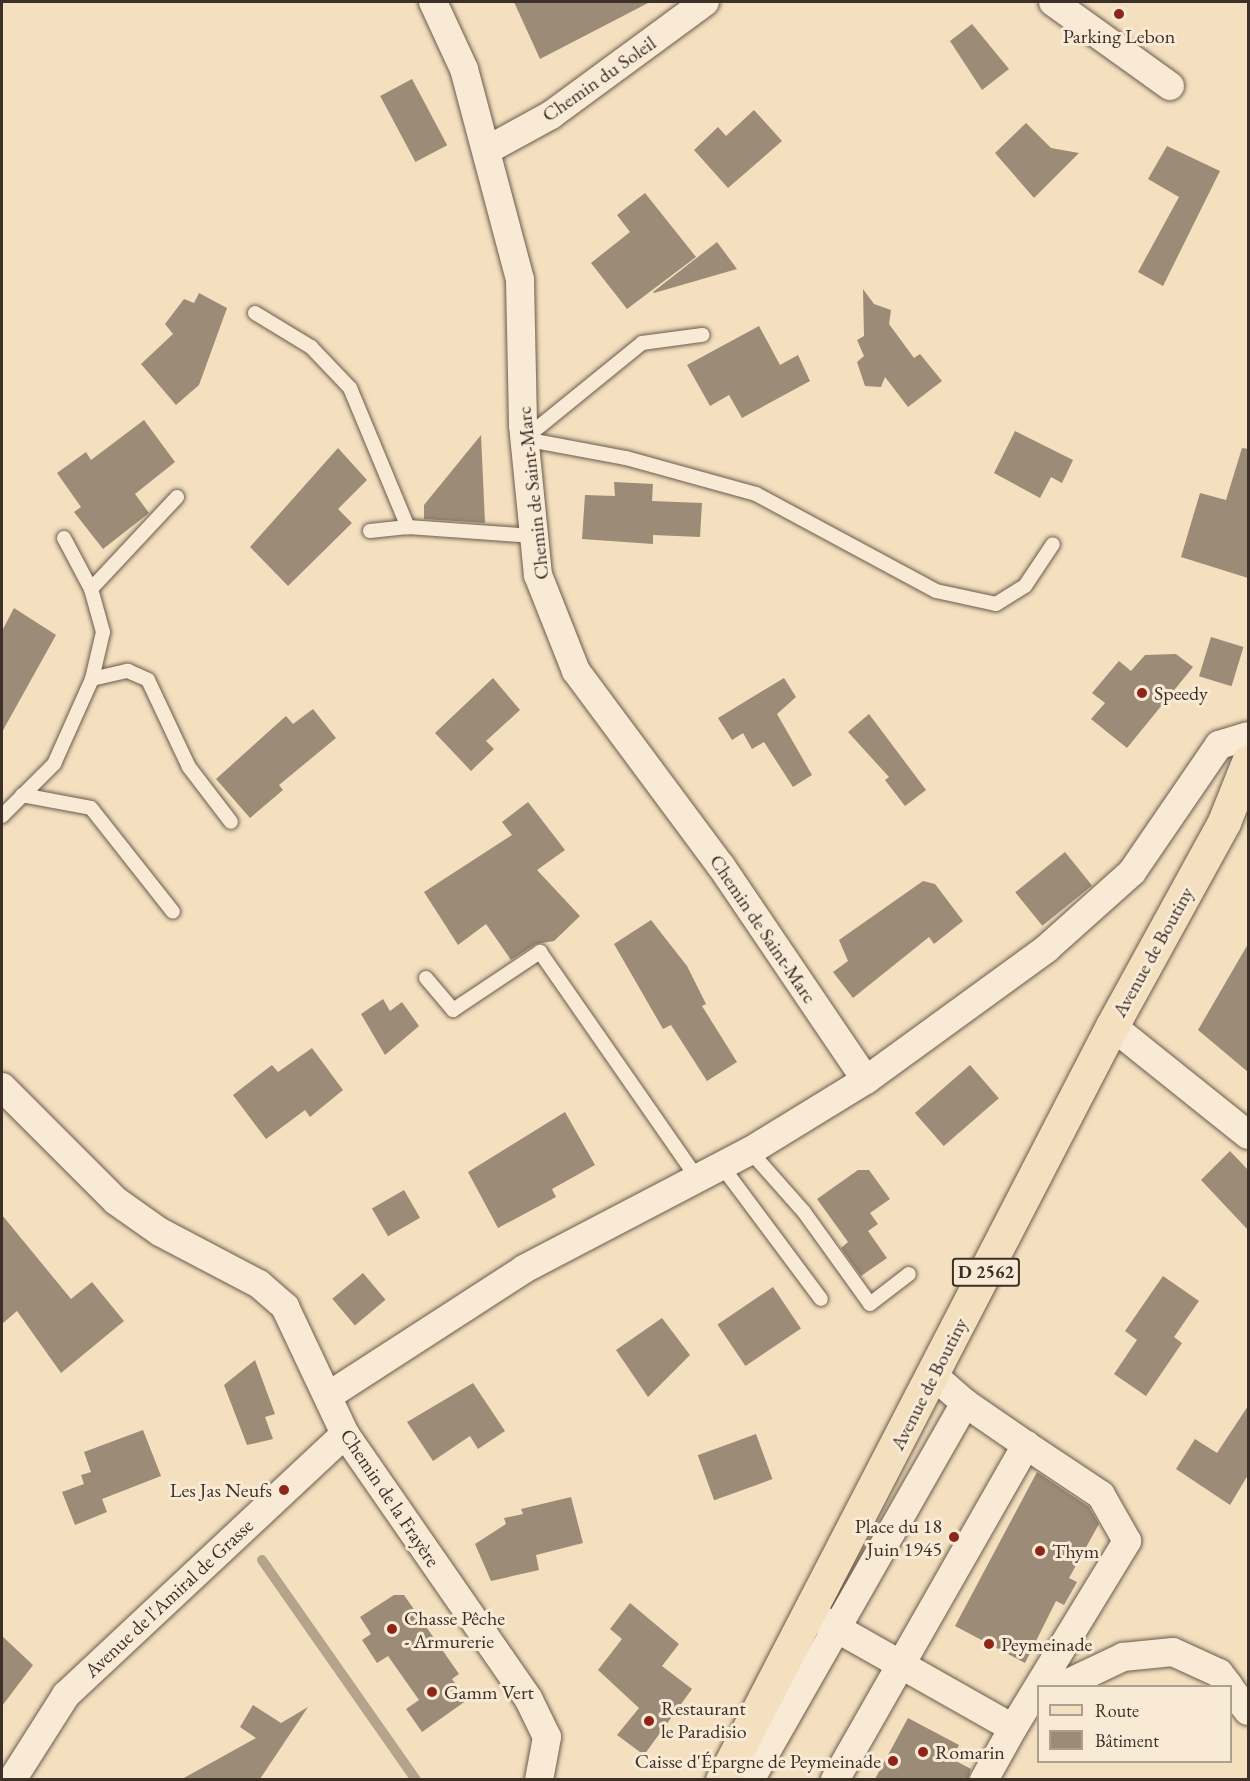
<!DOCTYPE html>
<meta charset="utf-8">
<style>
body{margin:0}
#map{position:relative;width:1250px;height:1781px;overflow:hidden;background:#f4dfbe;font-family:"EB Garamond",serif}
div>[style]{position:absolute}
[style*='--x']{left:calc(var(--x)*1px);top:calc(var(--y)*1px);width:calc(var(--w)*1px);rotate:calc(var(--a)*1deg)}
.stream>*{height:10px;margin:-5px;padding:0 5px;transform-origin:5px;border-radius:5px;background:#b5a48b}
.building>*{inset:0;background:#9c8b76;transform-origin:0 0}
.roads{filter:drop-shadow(0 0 2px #6a5c4e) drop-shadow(0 0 2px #6a5c4e)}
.lane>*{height:14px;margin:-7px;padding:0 7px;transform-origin:7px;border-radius:7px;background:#f8ead5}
.street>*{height:28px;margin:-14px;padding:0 14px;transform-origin:14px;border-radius:14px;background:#f8ead5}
.primary>*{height:33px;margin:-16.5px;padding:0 16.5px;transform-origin:16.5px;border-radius:16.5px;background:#f4dfbe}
.dots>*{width:16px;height:16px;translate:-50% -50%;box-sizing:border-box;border:3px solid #f8ead5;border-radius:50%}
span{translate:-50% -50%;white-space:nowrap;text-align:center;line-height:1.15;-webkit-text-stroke:6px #f8ead5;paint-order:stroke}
.shield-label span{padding:2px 4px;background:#f8ead5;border:2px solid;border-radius:4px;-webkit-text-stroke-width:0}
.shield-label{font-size:18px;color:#3c3028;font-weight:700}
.poi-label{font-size:20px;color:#3c3028}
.left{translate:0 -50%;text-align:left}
.right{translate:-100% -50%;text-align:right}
.street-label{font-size:20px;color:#3c3028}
.frame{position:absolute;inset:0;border:3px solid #3c3028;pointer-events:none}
.legend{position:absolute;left:1037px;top:1685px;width:195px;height:78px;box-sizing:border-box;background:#f8ead5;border:2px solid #ada090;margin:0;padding:8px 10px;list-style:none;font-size:18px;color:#3c3028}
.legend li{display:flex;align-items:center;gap:12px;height:30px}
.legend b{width:30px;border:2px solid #ada090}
</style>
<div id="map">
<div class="stream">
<i style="--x:262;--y:1560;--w:269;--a:55"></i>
</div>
<div class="building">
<i style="clip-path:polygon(514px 2px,650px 2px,540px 59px)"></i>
<i style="clip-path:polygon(972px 24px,1009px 69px,982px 90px,950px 41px)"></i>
<i style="left:412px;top:79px;width:75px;height:36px;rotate:62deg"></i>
<i style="clip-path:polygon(754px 110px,782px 141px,728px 188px,694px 150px,718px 127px,726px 136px)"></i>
<i style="clip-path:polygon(1026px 123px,1051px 148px,1079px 153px,1034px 198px,995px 153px)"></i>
<i style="clip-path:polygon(1167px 146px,1220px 171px,1163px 286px,1138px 272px,1179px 197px,1148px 179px)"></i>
<i style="clip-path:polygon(645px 193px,696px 257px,627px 309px,591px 263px,630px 232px,617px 215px)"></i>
<i style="clip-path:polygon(717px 242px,737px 269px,654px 293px,653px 292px)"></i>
<i style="clip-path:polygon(863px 289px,874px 304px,891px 310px,889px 324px,914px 358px,920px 354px,942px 381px,908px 407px,885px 377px,881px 387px,865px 386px,857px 362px,864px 356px,857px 340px,864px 336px)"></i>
<i style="clip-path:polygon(199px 293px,227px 308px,199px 385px,176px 405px,141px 364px,173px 334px,165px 324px,184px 299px,194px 303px)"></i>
<i style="clip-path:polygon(759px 326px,780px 365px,798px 355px,810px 381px,742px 418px,729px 395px,710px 406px,687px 365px)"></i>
<i style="clip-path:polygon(144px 420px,175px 462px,135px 494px,149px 513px,103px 549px,74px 512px,81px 507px,57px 473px,86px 452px,91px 460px)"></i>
<i style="clip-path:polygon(1015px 431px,1073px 460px,1062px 483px,1051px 477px,1040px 498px,994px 473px)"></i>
<i style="clip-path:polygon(481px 435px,485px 523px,424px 519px,424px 505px)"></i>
<i style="clip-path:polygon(338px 448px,367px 480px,338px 509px,352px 523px,288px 586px,250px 547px)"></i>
<i style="clip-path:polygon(1242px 448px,1248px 449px,1248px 578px,1181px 557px,1200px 493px,1226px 500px)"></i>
<i style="clip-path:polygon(614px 482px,653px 484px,652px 501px,702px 503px,700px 537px,653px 535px,653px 544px,582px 539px,585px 495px,615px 496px)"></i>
<i style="clip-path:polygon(14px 608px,56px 635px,2px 732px,2px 631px)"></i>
<i style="left:1211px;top:637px;width:34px;height:41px;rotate:17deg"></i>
<i style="clip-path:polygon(1176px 654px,1193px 667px,1127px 748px,1091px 719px,1105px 703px,1092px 693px,1119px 661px,1131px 671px,1145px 655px)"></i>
<i style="clip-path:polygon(493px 678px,520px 710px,486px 741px,494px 749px,471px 771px,435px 733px)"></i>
<i style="clip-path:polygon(784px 678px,796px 697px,777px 714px,812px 775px,793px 787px,764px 742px,752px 749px,743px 733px,732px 740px,718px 718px)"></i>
<i style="clip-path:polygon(313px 709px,336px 738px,279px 785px,283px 790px,250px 818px,216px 779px,286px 716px,293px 724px)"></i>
<i style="clip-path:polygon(869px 714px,926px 790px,905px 806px,885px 780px,889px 777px,848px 732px)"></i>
<i style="clip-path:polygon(528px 802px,565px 850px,537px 870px,580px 916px,554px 941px,536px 944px,511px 960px,486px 924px,458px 945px,424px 892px,512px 835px,502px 822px)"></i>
<i style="left:1065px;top:852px;width:43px;height:64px;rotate:51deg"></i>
<i style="clip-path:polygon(923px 881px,935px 884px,963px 921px,934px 944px,929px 937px,853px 998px,833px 972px,848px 961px,839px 940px)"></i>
<i style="clip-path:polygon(651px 920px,687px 966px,706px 1004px,702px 1006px,737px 1062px,707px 1081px,671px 1025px,663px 1029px,614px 944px)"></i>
<i style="clip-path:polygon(1248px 944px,1248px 1072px,1198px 1030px)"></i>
<i style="clip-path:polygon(383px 999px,390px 1011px,402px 1002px,419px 1026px,385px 1055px,361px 1014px)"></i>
<i style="clip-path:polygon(312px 1048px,343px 1090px,310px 1117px,305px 1110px,266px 1139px,233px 1095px,272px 1065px,278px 1072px)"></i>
<i style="left:970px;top:1065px;width:44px;height:73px;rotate:49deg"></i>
<i style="clip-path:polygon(565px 1112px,595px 1165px,552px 1189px,556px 1197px,498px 1228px,468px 1172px)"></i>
<i style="clip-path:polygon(1230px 1151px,1248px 1170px,1248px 1230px,1201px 1180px)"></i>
<i style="clip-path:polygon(858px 1170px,869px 1170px,890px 1199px,870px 1213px,878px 1224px,868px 1231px,887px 1258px,861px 1276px,841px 1248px,848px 1242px,817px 1199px)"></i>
<i style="left:404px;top:1190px;width:32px;height:37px;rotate:60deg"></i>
<i style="clip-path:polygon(2px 1215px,71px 1299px,92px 1282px,124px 1321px,61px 1373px,17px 1311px,2px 1324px)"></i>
<i style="left:363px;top:1273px;width:35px;height:40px;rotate:50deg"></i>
<i style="clip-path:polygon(1163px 1276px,1199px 1301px,1174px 1337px,1182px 1343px,1146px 1396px,1114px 1374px,1137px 1340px,1125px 1331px)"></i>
<i style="left:773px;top:1287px;width:50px;height:67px;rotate:56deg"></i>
<i style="clip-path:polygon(662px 1318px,690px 1355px,648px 1397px,616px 1350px)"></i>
<i style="clip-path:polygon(255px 1360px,275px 1414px,265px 1417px,273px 1439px,247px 1445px,224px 1385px)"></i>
<i style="clip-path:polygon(473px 1383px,505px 1431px,478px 1449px,470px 1436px,433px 1461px,407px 1422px)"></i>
<i style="clip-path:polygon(1248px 1406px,1248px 1475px,1230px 1505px,1176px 1469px,1195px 1439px,1217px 1453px)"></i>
<i style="clip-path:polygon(143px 1430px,161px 1476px,102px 1499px,107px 1512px,75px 1525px,62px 1492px,84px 1484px,81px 1475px,91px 1472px,84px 1452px)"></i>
<i style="left:756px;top:1434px;width:48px;height:62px;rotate:70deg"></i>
<i style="clip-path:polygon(1037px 1472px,1089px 1507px,1099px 1524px,1069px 1578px,1077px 1582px,1064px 1605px,1056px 1601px,1025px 1663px,955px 1626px)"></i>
<i style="clip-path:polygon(571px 1497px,583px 1543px,536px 1555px,539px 1570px,491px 1581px,475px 1544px,506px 1524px,504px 1518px,523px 1514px,521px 1509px)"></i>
<i style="clip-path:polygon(394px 1595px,404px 1595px,459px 1674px,452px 1679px,467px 1700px,422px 1732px,406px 1709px,419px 1700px,388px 1656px,377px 1663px,362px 1640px,371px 1634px,360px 1617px)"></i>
<i style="clip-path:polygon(630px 1603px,679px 1644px,662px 1666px,692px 1689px,644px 1755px,617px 1735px,639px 1708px,598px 1670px,622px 1639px,610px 1629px)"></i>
<i style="clip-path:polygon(2px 1636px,33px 1665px,2px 1706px)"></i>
<i style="clip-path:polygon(253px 1705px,281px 1723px,308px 1707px,260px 1779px,182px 1779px,256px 1738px,240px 1727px)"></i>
<i style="clip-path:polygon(908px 1718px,959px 1745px,952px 1759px,971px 1769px,968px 1779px,875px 1779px)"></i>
</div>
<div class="roads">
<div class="lane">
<i style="--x:255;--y:313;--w:66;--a:31.3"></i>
<i style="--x:311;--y:347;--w:57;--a:46.4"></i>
<i style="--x:350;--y:388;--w:151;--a:67.4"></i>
<i style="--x:524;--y:439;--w:104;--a:10.6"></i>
<i style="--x:626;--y:458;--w:135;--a:15.5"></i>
<i style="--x:756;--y:494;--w:204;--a:28.3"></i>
<i style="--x:936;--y:591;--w:61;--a:12.2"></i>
<i style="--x:996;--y:604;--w:34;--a:-32"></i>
<i style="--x:1025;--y:586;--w:50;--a:-56.3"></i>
<i style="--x:524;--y:439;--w:152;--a:-39.1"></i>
<i style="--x:642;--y:343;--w:61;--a:-7.6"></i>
<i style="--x:370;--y:531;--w:38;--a:-6"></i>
<i style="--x:408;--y:527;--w:126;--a:4.1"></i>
<i style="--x:64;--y:538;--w:58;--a:62.1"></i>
<i style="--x:91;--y:589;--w:45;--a:74.4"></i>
<i style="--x:103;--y:632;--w:48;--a:103.2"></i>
<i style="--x:91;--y:589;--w:126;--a:-46.9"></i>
<i style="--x:22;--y:795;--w:70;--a:10.7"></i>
<i style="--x:91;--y:808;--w:132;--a:51.7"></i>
<i style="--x:2;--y:816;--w:74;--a:-45"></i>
<i style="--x:54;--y:764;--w:93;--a:-65.9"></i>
<i style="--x:92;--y:679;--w:37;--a:-13"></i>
<i style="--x:128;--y:671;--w:22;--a:24"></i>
<i style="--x:148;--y:680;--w:96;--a:64.8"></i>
<i style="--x:189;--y:767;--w:69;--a:52.6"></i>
<i style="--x:426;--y:978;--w:42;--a:49.8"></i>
<i style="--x:453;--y:1010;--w:105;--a:-33.7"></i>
<i style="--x:540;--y:952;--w:275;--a:55.2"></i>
<i style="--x:750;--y:1151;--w:81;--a:48.5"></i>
<i style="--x:804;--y:1212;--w:113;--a:54.3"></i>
<i style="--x:870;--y:1304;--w:49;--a:-37.6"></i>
<i style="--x:721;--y:1165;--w:167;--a:53.3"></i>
</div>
<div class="street">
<i style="--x:433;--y:2;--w:74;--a:65.2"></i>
<i style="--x:464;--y:69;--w:218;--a:75.1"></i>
<i style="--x:520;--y:280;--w:145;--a:88.8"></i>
<i style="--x:523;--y:425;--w:151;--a:84.3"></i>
<i style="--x:538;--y:575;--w:103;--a:68.4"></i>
<i style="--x:576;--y:671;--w:243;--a:53.4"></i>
<i style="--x:721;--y:866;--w:258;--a:55.9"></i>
<i style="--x:1053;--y:2;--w:144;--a:35.7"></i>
<i style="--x:489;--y:149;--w:71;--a:-28.7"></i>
<i style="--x:551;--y:115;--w:191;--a:-36.3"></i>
<i style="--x:1112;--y:1026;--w:174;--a:38.7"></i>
<i style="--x:2;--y:1087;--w:161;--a:45"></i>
<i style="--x:116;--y:1201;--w:54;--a:35.2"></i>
<i style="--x:160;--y:1232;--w:112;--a:27.7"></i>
<i style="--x:259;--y:1284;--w:35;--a:41"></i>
<i style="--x:285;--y:1307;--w:140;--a:64.7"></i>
<i style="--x:345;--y:1434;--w:323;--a:55.3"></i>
<i style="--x:529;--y:1700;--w:41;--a:64.1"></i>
<i style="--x:547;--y:1737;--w:44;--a:100.5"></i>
<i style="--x:328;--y:1396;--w:234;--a:-32.9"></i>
<i style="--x:524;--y:1269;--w:255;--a:-27.6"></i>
<i style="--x:750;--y:1151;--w:136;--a:-31.5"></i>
<i style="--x:866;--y:1080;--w:223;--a:-36"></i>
<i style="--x:1046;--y:949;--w:115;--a:-41.8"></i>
<i style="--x:1132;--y:872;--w:154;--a:-55.6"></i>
<i style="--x:1219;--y:745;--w:30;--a:-17"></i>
<i style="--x:822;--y:1620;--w:219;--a:29.5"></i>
<i style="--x:1013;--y:1728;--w:60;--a:119.1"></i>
<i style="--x:1062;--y:1686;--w:68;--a:-25.4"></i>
<i style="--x:1123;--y:1657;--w:50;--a:-5.7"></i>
<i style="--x:1173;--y:1652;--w:51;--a:24.5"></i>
<i style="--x:1219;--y:1673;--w:16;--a:52"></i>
<i style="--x:1230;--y:1688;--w:29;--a:52"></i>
<i style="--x:1013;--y:1728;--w:219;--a:-58.6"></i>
<i style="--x:1127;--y:1541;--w:53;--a:-119.5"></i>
<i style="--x:1101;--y:1495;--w:90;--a:-146.3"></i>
<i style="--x:12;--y:1780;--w:101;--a:-57.6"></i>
<i style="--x:66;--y:1695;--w:382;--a:-43.1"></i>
<i style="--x:750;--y:1780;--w:434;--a:-60.3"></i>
<i style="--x:965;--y:1403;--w:43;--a:-138.8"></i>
<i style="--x:835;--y:1780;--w:386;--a:-60.3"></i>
<i style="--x:1026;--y:1445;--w:74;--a:-145.5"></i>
</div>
<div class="primary">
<i style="--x:722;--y:1780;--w:849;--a:-62.65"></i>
<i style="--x:1112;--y:1026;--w:233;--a:-61.2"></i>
<i style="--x:1224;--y:822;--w:65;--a:-68.2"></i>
</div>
</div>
<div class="dots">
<i style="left:1119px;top:14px;background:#8f2418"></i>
<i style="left:1142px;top:693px;background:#8f2418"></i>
<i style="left:284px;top:1490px;background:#8f2418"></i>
<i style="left:954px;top:1537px;background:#8f2418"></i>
<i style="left:1040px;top:1551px;background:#8f2418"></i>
<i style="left:392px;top:1629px;background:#8f2418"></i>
<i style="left:989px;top:1644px;background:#8f2418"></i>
<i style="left:432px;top:1692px;background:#8f2418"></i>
<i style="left:649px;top:1721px;background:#8f2418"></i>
<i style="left:923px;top:1752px;background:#8f2418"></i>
<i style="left:893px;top:1761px;background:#8f2418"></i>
</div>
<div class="shield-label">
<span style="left:986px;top:1272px">D 2562</span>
</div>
<div class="poi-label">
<span style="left:1119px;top:36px">Parking Lebon</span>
<span class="left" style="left:1154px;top:693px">Speedy</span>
<span class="right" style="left:272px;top:1490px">Les Jas Neufs</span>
<span class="right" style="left:942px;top:1538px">Place du 18<br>Juin 1945</span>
<span class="left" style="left:1052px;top:1551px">Thym</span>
<span class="left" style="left:404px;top:1630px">Chasse Pêche<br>- Armurerie</span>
<span class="left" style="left:1001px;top:1644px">Peymeinade</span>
<span class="left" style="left:444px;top:1692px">Gamm Vert</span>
<span class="left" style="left:661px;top:1720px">Restaurant<br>le Paradisio</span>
<span class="left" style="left:935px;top:1752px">Romarin</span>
<span class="right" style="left:881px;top:1761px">Caisse d'Épargne de Peymeinade</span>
</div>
<div class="street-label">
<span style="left:599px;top:79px;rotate:-35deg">Chemin du Soleil</span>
<span style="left:533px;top:493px;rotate:-96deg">Chemin de Saint-Marc</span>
<span style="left:763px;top:929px;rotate:56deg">Chemin de Saint-Marc</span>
<span style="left:1153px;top:952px;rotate:-61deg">Avenue de Boutiny</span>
<span style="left:929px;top:1384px;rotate:-63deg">Avenue de Boutiny</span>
<span style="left:390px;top:1498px;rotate:56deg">Chemin de la Frayère</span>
<span style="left:169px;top:1598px;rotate:-43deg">Avenue de l'Amiral de Grasse</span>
</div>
<div class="frame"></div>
<ul class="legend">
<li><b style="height:8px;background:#f4dfbe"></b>Route</li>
<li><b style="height:16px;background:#9c8b76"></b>Bâtiment</li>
</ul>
</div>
